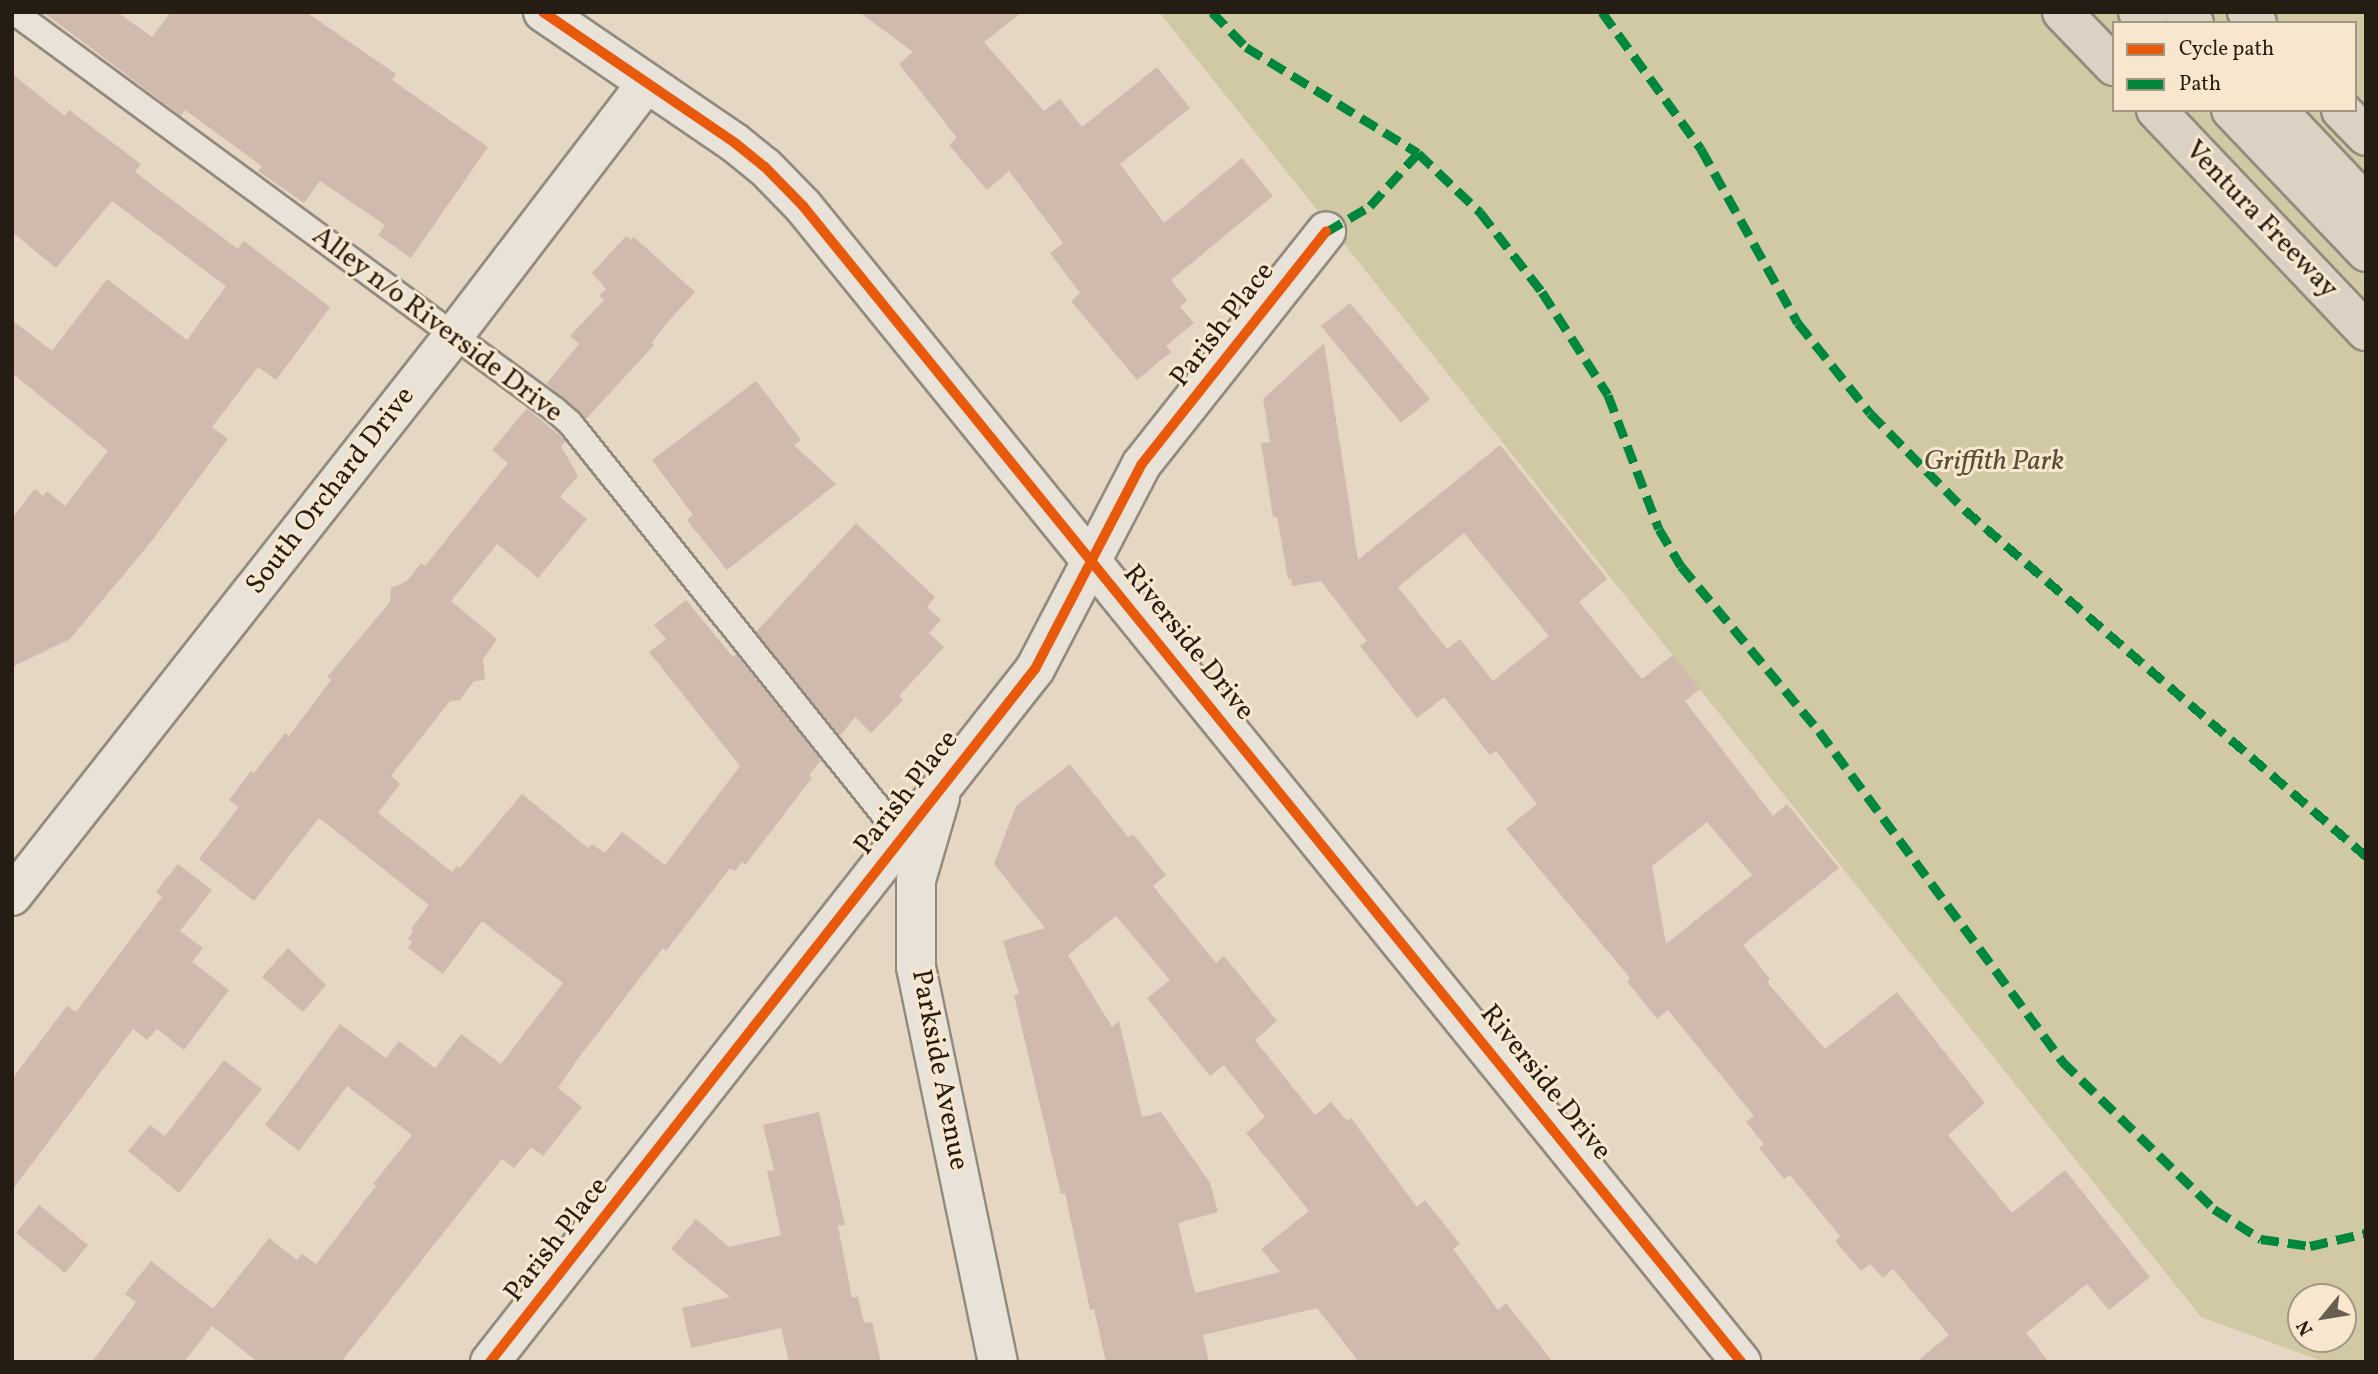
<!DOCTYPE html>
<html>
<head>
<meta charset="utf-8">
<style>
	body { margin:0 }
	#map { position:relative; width:2378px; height:1374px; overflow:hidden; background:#e5d7c3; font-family:Vollkorn,serif }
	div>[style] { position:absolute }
	.green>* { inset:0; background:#d1c9a4 }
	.building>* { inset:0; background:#d0baae }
	.roads { filter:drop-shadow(2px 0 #938a7e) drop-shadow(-2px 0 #938a7e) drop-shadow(0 2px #938a7e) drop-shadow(0 -2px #938a7e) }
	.lane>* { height:24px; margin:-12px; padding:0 12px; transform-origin:12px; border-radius:12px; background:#e9e2d8 }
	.street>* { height:38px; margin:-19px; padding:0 19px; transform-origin:19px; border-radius:19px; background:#e9e2d8 }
	.secondary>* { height:38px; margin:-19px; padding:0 19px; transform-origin:19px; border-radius:19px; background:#e9e2d8 }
	.highway>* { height:38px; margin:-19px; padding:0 19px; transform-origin:19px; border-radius:19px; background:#dcd2c3 }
	.quiet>* { height:9px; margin-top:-4.5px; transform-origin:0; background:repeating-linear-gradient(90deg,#00873e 0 18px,transparent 0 27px) }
	.cycleway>* { height:10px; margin:-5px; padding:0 5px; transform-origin:5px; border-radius:5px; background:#e8590c }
	span { translate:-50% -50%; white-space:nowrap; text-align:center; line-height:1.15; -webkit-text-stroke:6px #f8e7ce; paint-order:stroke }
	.street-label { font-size:28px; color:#251d14 }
	.park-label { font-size:28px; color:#544d37; font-style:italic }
	.frame { position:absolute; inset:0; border:14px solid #251d14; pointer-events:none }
	.legend { position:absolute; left:2112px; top:21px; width:245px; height:91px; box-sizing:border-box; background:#f8e7ce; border:2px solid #a49684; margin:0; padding:9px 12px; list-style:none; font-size:21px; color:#251d14 }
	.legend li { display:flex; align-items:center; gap:14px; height:35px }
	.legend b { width:35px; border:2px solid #a49684 }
	.north { position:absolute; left:2287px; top:1283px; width:70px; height:70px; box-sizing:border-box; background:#f8e7ce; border:2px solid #a49684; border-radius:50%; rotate:240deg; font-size:19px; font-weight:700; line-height:28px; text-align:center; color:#251d14 }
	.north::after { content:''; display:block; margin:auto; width:24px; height:32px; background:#685e51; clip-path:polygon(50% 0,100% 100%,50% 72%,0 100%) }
</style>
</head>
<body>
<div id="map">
	<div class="green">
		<i style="clip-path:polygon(evenodd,1159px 12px,2366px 12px,2366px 1362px,2324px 1362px,2201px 1317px,1159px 12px,2114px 23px,2355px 23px,2355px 110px,2114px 110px,2114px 23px,1159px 12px,2301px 1297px,2343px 1297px,2343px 1339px,2301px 1339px,2301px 1297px)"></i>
	</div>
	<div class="building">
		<i style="clip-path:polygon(43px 12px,117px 12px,152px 37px,171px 12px,306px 12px,396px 74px,392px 80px,488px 147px,411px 258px,378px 235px,385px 225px,320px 181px,304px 203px,258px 171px,262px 166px,185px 110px,181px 116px)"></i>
		<i style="clip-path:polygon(859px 12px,1022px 12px,984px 42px,1044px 111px,1060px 99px,1082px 127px,1157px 67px,1190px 108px,1120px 164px,1164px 223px,1242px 158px,1273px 196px,1171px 280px,1187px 300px,1180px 307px,1194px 323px,1166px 346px,1171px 352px,1137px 380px,1071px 301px,1080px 293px,1050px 253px,1063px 243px,1009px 171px,987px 190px,949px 145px,957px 138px,899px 64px,913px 52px)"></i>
		<i style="clip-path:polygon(12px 74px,65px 116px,69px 110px,141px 164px,135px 172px,238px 249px,244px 241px,330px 307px,276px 380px,258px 367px,212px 427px,228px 439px,151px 542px,70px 639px,12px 667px,12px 518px,35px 489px,43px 496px,47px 491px,65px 506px,108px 451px,12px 373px,12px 320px,52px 351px,107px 279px,187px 340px,226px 286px,112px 201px,56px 268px,12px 232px)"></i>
		<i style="clip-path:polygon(626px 236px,631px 240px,634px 237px,695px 292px,668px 322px,652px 343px,654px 345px,586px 419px,546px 384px,579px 344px,570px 336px,604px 300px,599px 296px,606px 289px,592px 273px)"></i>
		<i style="clip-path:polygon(1350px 303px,1430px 399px,1401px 423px,1321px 326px)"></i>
		<i style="clip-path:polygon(evenodd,1324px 343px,1358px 560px,1500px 445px,1607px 579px,1579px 602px,1642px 679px,1673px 655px,1700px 689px,1685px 701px,1773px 816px,1787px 804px,1839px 868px,1743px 945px,1770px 979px,1767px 982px,1825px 1049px,1897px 992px,1985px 1103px,1948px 1135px,2012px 1213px,2065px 1170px,2150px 1277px,2109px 1310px,2087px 1284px,2026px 1333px,2049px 1362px,1916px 1362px,1949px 1335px,1893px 1269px,1883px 1278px,1870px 1264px,1861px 1271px,1835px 1241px,1840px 1236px,1790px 1175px,1784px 1179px,1759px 1148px,1764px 1144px,1746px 1122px,1754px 1116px,1668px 1010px,1657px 1019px,1627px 981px,1630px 978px,1506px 829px,1537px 804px,1496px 751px,1490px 755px,1444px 697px,1417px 718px,1360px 646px,1367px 641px,1321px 581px,1292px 586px,1291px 578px,1288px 579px,1277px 517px,1273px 517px,1261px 443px,1270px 442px,1263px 399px,1324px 343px,1464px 533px,1549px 636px,1493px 681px,1460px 639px,1447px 649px,1398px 587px,1464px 533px,1324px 343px,1707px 822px,1752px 875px,1666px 944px,1652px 866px,1707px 822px)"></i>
		<i style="clip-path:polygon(756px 381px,801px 440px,794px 445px,836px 484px,727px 570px,687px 520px,693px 515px,652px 460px)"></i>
		<i style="clip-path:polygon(527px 408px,566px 441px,561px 446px,578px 476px,560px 497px,587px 519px,538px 578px,497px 544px,451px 601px,497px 639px,483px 659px,485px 680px,474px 681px,460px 700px,450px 701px,391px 776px,400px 784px,378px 813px,452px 872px,457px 866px,460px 868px,522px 794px,588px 848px,592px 844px,605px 853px,622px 832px,665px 865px,740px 766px,649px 652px,666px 639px,654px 625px,686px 600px,733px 657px,736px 654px,821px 760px,809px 775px,812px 778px,745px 865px,742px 862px,735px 871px,730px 868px,666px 951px,663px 948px,577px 1060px,558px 1088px,582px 1107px,543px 1156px,531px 1147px,514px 1168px,502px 1159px,341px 1362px,258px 1362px,212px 1326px,184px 1362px,92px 1362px,136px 1302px,125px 1294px,151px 1261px,213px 1309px,269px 1238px,297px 1260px,302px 1254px,316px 1264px,376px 1186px,373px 1184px,412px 1135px,347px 1086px,299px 1151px,265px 1125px,340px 1024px,386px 1058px,399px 1041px,435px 1068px,461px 1034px,501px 1064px,563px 983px,482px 921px,443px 974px,408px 948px,412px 942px,408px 939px,413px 931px,411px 929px,429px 905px,319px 818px,254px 901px,199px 859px,239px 807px,229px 800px,251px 771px,254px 773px,285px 733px,289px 736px,331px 680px,327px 677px,390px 602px,391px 588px,407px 581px,421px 563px,425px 566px,508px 463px,492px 450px)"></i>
		<i style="clip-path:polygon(856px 523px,935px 597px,927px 607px,941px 620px,929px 633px,944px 647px,899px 696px,903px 700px,871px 733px,855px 717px,840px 736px,756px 632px)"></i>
		<i style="clip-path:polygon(evenodd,1070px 764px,1128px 837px,1133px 834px,1166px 875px,1153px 886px,1216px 963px,1224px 956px,1277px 1021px,1255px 1040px,1315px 1115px,1331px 1102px,1347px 1121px,1351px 1118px,1417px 1207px,1425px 1200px,1460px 1244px,1453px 1249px,1498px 1310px,1506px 1303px,1553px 1362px,1359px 1362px,1317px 1308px,1203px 1335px,1209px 1362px,1106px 1362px,1094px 1309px,1090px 1310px,1065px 1193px,1061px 1194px,1014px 995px,1019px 994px,1003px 941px,1045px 928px,994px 864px,1016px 806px,1070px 764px,1116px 916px,1170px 980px,1147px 998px,1210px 1076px,1224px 1065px,1265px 1117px,1246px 1133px,1309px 1211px,1261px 1249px,1280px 1272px,1195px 1293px,1178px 1223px,1218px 1212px,1210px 1183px,1161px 1112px,1142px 1117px,1119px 1021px,1112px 1027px,1068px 955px,1116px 916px)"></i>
		<i style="clip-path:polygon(178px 864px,212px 890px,180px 931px,203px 948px,192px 962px,229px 990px,184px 1050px,157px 1029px,147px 1040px,133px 1029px,12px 1190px,12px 1079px,67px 1006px,76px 1012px,162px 897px,156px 892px)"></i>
		<i style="clip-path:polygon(288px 948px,326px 985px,303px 1012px,262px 977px)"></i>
		<i style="clip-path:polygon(224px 1060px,262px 1089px,179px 1193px,128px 1151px,150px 1125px,165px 1136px)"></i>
		<i style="clip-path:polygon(819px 1112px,845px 1225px,838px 1226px,852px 1298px,858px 1296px,864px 1323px,872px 1322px,881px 1362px,789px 1362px,781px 1328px,691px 1348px,682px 1308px,730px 1297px,671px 1249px,696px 1219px,729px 1247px,781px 1235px,767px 1171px,774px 1170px,763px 1125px)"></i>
		<i style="clip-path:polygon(39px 1205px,88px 1245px,65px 1273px,16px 1233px)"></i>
	</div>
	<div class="roads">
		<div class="lane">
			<i style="left:14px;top:12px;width:670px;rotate:36.32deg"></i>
			<i style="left:554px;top:409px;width:21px;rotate:41deg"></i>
			<i style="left:570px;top:423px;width:529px;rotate:51.29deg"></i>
		</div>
		<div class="street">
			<i style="left:940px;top:798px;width:85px;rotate:106.3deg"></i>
			<i style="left:916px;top:880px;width:87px;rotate:90deg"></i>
			<i style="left:916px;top:967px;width:403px;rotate:78.3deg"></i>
			<i style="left:12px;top:896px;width:714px;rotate:-51.77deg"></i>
			<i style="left:454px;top:335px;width:316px;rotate:-52.6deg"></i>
			<i style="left:490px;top:1362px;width:882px;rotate:-51.82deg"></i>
			<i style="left:1035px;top:669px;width:230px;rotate:-62.5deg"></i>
			<i style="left:1141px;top:465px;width:298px;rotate:-51.6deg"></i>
		</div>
		<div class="secondary">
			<i style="left:543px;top:12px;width:232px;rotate:34.3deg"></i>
			<i style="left:735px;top:143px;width:38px;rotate:39deg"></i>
			<i style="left:765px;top:167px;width:54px;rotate:45.7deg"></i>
			<i style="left:803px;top:206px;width:1489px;rotate:50.94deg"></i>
		</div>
		<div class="highway">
			<i style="left:2062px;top:12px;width:75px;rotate:46.1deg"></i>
			<i style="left:2138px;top:12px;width:15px;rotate:48deg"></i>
			<i style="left:2184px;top:12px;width:15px;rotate:48deg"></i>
			<i style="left:2247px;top:12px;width:15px;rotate:48deg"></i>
			<i style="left:2156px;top:110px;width:305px;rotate:46.5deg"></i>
			<i style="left:2231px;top:110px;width:196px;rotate:46.4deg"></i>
			<i style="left:2277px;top:110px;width:129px;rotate:46.6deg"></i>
			<i style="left:2341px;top:110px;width:36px;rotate:46deg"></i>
		</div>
	</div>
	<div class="quiet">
		<i style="left:1212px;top:12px;width:49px;rotate:45.8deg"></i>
		<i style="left:1246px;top:47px;width:202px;rotate:31.6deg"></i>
		<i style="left:1418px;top:153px;width:86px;rotate:43.6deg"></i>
		<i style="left:1480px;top:212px;width:101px;rotate:52.2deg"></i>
		<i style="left:1542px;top:292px;width:122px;rotate:57.3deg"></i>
		<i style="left:1608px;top:395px;width:143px;rotate:69.2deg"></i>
		<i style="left:1659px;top:529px;width:43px;rotate:59.3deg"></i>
		<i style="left:1681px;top:566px;width:215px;rotate:50.1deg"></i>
		<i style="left:1819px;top:731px;width:410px;rotate:53.6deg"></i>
		<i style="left:2062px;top:1061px;width:212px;rotate:44.2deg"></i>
		<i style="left:2214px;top:1209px;width:56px;rotate:32.6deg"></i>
		<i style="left:2261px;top:1239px;width:49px;rotate:8.1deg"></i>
		<i style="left:2310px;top:1246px;width:57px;rotate:-13.1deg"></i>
		<i style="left:1602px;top:12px;width:169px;rotate:54.1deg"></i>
		<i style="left:1701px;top:149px;width:199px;rotate:60.9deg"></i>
		<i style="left:1798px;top:323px;width:115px;rotate:51.3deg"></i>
		<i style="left:1870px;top:413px;width:136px;rotate:45.6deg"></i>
		<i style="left:1965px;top:510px;width:530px;rotate:40.79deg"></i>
		<i style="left:1326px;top:232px;width:51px;rotate:-30.6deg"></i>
		<i style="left:1370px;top:206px;width:72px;rotate:-47.8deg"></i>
	</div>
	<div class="cycleway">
		<i style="left:543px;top:12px;width:232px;rotate:34.3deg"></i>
		<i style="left:735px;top:143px;width:38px;rotate:39deg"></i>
		<i style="left:765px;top:167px;width:54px;rotate:45.7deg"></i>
		<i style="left:803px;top:206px;width:1489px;rotate:50.94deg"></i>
		<i style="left:490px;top:1362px;width:882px;rotate:-51.82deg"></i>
		<i style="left:1035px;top:669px;width:230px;rotate:-62.5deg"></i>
		<i style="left:1141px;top:465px;width:298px;rotate:-51.6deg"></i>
	</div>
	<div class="street-label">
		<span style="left:2261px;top:220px;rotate:46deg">Ventura Freeway</span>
		<span style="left:437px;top:325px;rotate:37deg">Alley n/o Riverside Drive</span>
		<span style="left:1223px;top:325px;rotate:-52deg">Parish Place</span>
		<span style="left:331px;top:491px;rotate:-52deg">South Orchard Drive</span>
		<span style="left:1188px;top:643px;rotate:51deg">Riverside Drive</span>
		<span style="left:907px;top:793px;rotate:-52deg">Parish Place</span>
		<span style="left:939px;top:1070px;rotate:79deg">Parkside Avenue</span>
		<span style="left:1545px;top:1083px;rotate:51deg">Riverside Drive</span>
		<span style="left:557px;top:1240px;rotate:-52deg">Parish Place</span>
	</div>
	<div class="park-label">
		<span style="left:1994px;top:462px">Griffith Park</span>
	</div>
	<div class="frame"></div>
	<ul class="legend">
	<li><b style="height:9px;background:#e8590c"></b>Cycle path</li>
	<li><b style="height:9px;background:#00873e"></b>Path</li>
	</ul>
	<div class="north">N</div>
</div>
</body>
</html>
